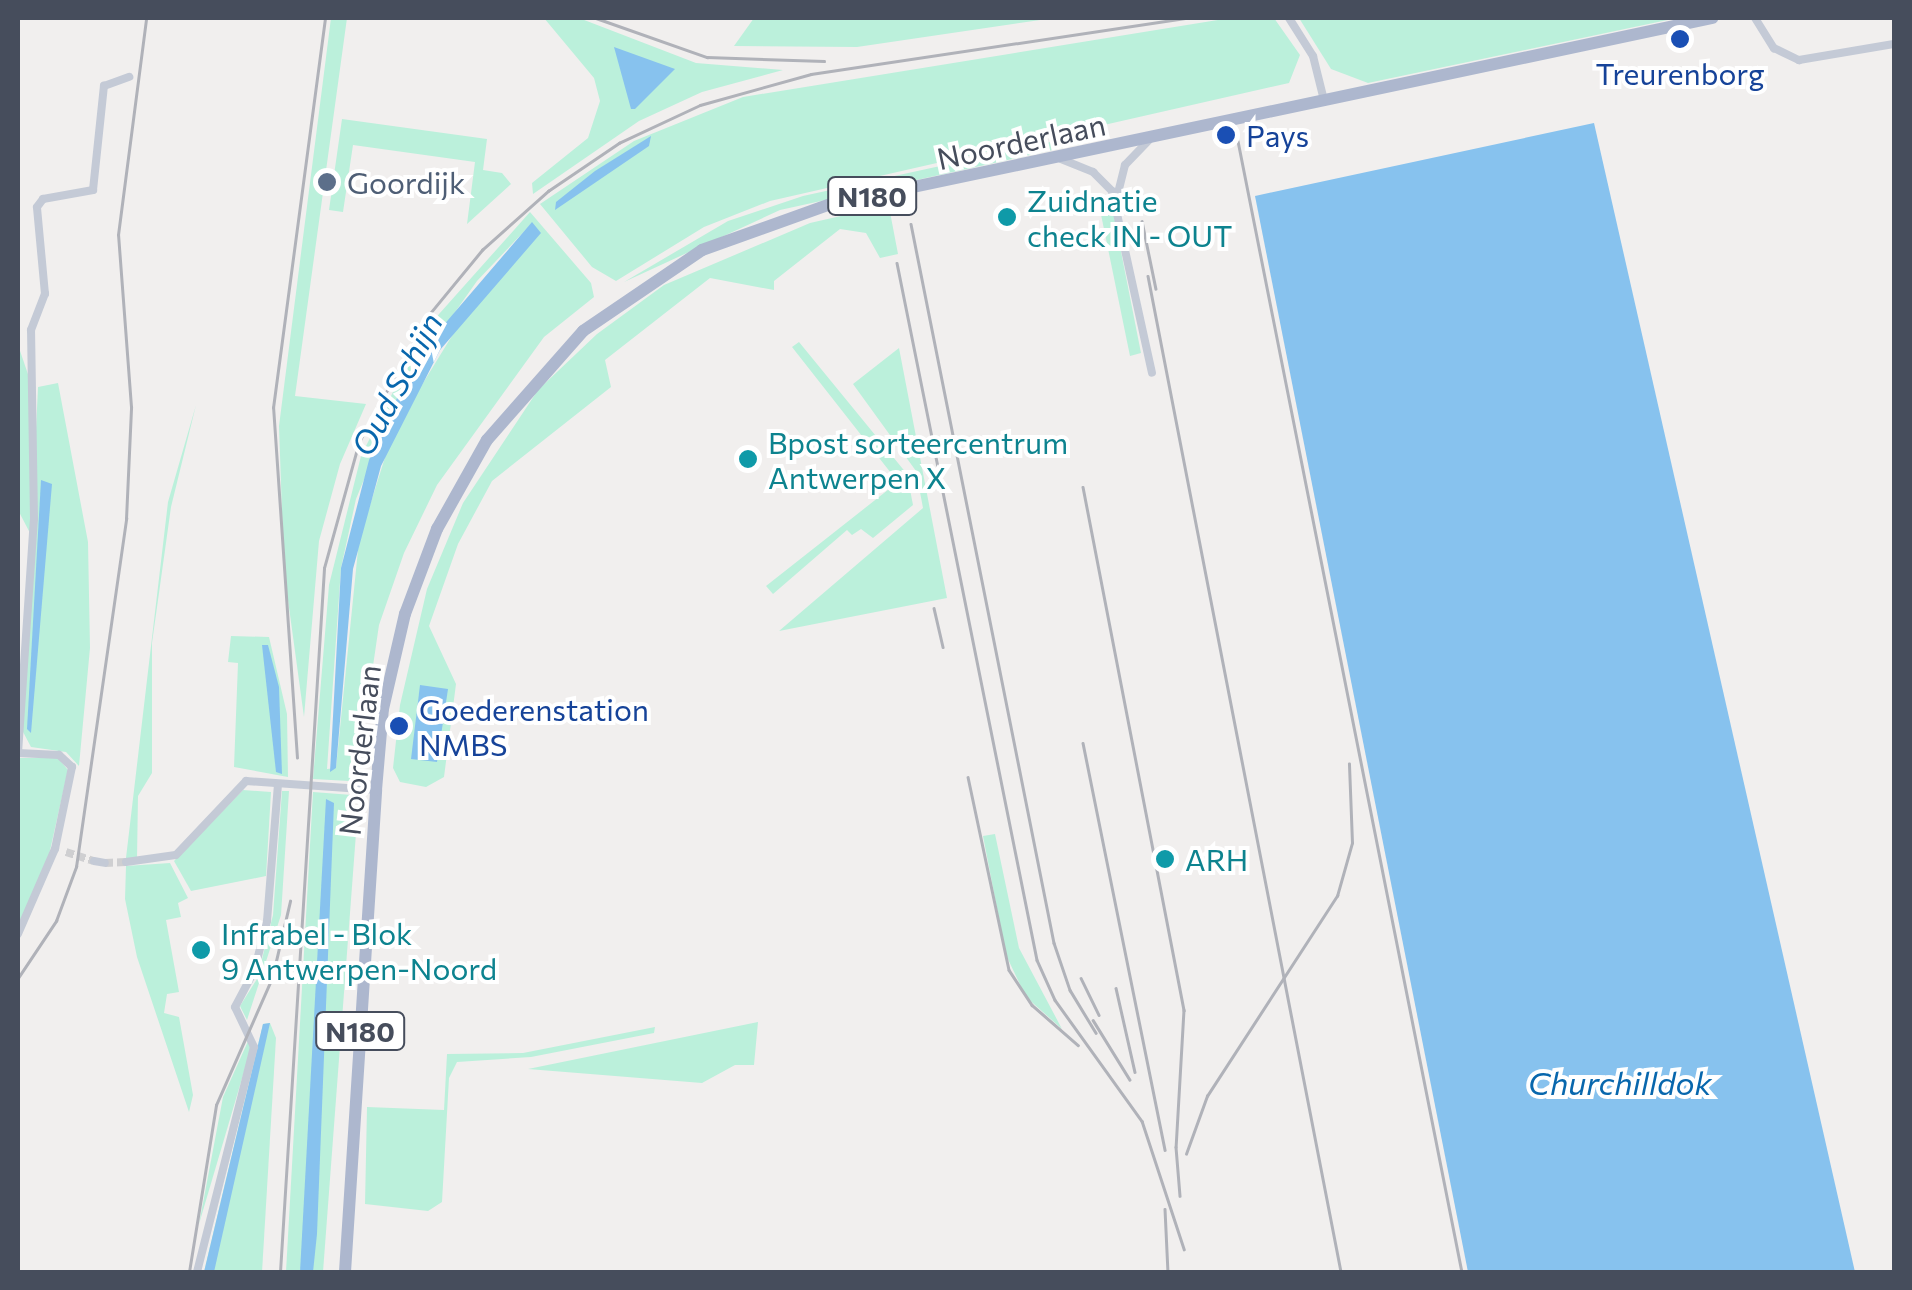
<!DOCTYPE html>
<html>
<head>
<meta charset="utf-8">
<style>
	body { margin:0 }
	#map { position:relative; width:1912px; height:1290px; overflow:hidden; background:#f1efee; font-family:Commissioner,sans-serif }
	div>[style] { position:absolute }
	.green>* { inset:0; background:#bbf0db }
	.water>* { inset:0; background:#87c2ee }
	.minor-tunnel>* { height:8px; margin-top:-4px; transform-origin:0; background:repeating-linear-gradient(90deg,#cfcfd1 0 8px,transparent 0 12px) }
	.minor>* { height:8px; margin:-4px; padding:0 4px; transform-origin:4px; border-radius:4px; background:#c4cad6 }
	.primary>* { height:12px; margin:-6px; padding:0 6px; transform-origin:6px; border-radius:6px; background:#adb7ce }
	.rail>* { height:2.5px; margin:-1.25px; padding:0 1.25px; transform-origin:1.25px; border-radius:1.25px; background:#b0b2b9 }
	.dots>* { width:28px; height:28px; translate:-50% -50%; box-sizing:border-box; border:5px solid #fff; border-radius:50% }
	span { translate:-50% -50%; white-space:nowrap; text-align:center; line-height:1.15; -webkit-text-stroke:8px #fff; paint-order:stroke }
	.shield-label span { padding:2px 8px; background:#fff; border:2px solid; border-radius:8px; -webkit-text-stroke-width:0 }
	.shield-label { font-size:28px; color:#464d5c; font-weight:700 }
	.transit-label { font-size:30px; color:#164399 }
	.left { translate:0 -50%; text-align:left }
	.street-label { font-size:30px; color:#464d5c }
	.service-label { font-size:30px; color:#4e5e75 }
	.culture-label { font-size:30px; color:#0d838f }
	.water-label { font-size:32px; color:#0867ad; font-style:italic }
	.frame { position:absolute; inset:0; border:20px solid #464d5c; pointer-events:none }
</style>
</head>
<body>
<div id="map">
	<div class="green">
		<i style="clip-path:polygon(331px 18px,347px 18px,295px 396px,366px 404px,340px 464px,319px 541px,304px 717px,284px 571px,279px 426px)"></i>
		<i style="clip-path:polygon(544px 18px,579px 18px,696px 63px,783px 70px,702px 92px,639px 121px,533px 194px,532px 183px,588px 138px,600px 101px,594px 78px)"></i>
		<i style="clip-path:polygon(754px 18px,1054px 18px,857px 47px,734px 46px)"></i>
		<i style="clip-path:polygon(1230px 18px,1274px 18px,1300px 55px,1289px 83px,770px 201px,704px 227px,616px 281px,592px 267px,540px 204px,634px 141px,743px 97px)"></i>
		<i style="clip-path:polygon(1299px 18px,1677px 18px,1368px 83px,1331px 69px)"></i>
		<i style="clip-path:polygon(342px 119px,487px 139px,483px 170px,502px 173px,511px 184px,467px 224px,475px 162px,353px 145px,343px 212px,329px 210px)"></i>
		<i style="clip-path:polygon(1078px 136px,1080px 144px,780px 210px,624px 282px,728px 221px,803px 196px)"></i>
		<i style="clip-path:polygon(1097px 195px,1107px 197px,1113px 211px,1141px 353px,1130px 356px)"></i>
		<i style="clip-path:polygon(898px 203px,900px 209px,890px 212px,898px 254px,880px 258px,866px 233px,840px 229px,774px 281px,774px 290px,710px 278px,605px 360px,611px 387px,492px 481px,458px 544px,429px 626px,456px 684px,444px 777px,426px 787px,400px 782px,393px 768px,400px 705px,427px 589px,463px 503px,538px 390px,597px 334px,664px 285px,810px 223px)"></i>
		<i style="clip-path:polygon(evenodd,530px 212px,591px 283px,594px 297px,544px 337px,437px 485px,404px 553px,379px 625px,357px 775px,349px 781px,313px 779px,329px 585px,361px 456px,423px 332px,530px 212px,532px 223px,540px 233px,466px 313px,393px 432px,359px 540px,336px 768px,327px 769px,341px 568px,356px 499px,402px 387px,477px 281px,532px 223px)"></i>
		<i style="clip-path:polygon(799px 342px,907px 474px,913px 505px,873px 538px,861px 529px,852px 535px,847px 530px,773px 594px,766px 586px,898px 482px,792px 347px)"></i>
		<i style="clip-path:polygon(18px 345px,31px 383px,30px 533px,18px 510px)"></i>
		<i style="clip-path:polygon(899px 348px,947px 598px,779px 631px,923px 508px,916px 471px,853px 384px)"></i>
		<i style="clip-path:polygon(58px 383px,88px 542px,90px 648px,79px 766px,66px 752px,31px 747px,22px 730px,38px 387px)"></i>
		<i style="clip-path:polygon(196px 405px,171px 507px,152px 643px,152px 773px,138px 796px,137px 859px,126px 858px,168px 502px)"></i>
		<i style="clip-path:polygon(231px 636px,269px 637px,287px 714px,288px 777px,234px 767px,238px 663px,228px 662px)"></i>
		<i style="clip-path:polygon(18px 758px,58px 758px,68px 770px,49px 855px,18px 928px)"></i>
		<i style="clip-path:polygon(243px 790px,271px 792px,266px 876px,191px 891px,174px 861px)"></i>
		<i style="clip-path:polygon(282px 791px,289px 791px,281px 915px,247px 1020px,240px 1006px,257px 979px,273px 915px)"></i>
		<i style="clip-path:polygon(313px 792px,352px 795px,357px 820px,323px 1272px,286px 1272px)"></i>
		<i style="clip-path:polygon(995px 834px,1019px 948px,1062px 1029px,1026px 997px,1006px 955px,983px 836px)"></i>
		<i style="clip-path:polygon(170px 863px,188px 898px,178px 903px,181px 917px,166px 920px,179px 992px,167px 994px,164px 1013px,179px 1017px,193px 1095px,189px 1112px,137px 957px,125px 899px,126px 866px)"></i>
		<i style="clip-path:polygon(758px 1022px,754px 1065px,735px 1065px,702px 1083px,528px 1069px)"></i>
		<i style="clip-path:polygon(270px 1023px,276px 1038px,262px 1272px,204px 1272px,263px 1024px)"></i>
		<i style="clip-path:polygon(655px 1027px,654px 1033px,531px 1057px,457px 1062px,449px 1078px,442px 1202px,428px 1211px,365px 1204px,367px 1107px,444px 1110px,447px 1054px,523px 1053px)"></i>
		<i style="clip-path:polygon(249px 1039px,251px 1048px,199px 1224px,223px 1097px)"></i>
	</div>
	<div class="water">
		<i style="clip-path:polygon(614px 47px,675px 69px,635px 109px,631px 109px)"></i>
		<i style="clip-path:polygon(1594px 123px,1855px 1272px,1468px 1272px,1255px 196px)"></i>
		<i style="clip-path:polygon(651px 136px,649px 146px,555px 210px,556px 202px,595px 171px)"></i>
		<i style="clip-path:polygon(532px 222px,541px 233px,440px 350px,381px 466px,353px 569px,336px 768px,330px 772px,341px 568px,369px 460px,402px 387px,442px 327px)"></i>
		<i style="clip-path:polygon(41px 480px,52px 484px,31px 733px,27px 729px)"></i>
		<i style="clip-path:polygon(262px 645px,268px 645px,279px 687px,282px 774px,276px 772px)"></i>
		<i style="clip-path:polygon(420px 685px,448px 689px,437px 762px,411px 759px)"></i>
		<i style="clip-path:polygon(326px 799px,334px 803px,317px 1234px,313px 1272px,300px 1272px)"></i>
		<i style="clip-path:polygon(270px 1023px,214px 1272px,204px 1272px,263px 1024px)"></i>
	</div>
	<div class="minor-tunnel">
		<i style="left:66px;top:852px;width:29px;rotate:18deg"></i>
		<i style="left:105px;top:863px;width:21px;rotate:-3deg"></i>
	</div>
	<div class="minor">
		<i style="left:1289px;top:18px;width:45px;rotate:57.7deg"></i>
		<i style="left:1313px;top:56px;width:45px;rotate:76deg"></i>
		<i style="left:1755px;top:18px;width:36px;rotate:58deg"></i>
		<i style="left:1774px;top:48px;width:28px;rotate:26deg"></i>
		<i style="left:1799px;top:60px;width:96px;rotate:-9.6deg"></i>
		<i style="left:1061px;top:159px;width:35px;rotate:22deg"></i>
		<i style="left:1093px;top:172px;width:27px;rotate:45deg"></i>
		<i style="left:1112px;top:191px;width:186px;rotate:77.6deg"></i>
		<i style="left:1117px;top:197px;width:33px;rotate:-76deg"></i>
		<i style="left:1125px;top:165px;width:35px;rotate:-46deg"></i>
		<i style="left:94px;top:861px;width:11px;rotate:10deg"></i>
		<i style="left:126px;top:862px;width:50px;rotate:-8deg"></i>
		<i style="left:176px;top:855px;width:102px;rotate:-46.6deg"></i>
		<i style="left:246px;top:781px;width:130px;rotate:4deg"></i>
		<i style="left:18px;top:934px;width:93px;rotate:-66.5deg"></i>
		<i style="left:55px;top:849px;width:84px;rotate:-78.3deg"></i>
		<i style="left:72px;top:767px;width:18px;rotate:-137deg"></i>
		<i style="left:59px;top:755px;width:41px;rotate:-177.2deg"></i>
		<i style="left:18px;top:753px;width:235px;rotate:-86.1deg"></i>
		<i style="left:34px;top:519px;width:189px;rotate:-90.9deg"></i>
		<i style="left:31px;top:330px;width:39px;rotate:-69deg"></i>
		<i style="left:45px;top:294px;width:87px;rotate:-95.3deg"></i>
		<i style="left:37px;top:207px;width:10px;rotate:-53deg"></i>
		<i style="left:43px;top:199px;width:51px;rotate:-10.2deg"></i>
		<i style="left:93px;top:190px;width:105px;rotate:-84deg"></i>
		<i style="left:104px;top:86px;width:27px;rotate:-20deg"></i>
		<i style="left:197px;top:1272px;width:232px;rotate:-75.8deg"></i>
		<i style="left:254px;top:1047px;width:44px;rotate:-115.4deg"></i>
		<i style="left:235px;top:1007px;width:40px;rotate:-62deg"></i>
		<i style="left:254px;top:972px;width:53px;rotate:-75.7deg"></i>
		<i style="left:267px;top:921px;width:136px;rotate:-85.4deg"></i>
	</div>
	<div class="primary">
		<i style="left:345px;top:1272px;width:483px;rotate:-86.3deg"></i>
		<i style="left:376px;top:790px;width:81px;rotate:-85.1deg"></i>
		<i style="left:383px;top:709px;width:98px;rotate:-77deg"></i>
		<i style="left:405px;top:614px;width:91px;rotate:-69.4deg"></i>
		<i style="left:437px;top:529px;width:102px;rotate:-60.7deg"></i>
		<i style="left:487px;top:440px;width:145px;rotate:-48.6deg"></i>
		<i style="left:583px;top:331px;width:144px;rotate:-34.2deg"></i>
		<i style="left:702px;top:250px;width:134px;rotate:-19.7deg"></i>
		<i style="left:828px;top:205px;width:904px;rotate:-11.94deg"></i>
	</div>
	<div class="rail">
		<i style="left:596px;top:18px;width:118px;rotate:19.4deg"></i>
		<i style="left:707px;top:57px;width:117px;rotate:2deg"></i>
		<i style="left:1238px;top:141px;width:1153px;rotate:78.8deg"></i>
		<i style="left:1142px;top:221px;width:69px;rotate:78.4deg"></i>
		<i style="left:911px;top:224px;width:733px;rotate:78.75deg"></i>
		<i style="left:1054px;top:943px;width:50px;rotate:71.2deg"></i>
		<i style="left:1070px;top:990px;width:50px;rotate:58.8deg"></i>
		<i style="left:897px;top:263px;width:711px;rotate:78.64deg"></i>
		<i style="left:1037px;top:960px;width:44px;rotate:65.8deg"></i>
		<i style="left:1055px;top:1000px;width:149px;rotate:54.3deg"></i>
		<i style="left:1142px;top:1121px;width:135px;rotate:71.8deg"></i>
		<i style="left:1148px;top:276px;width:1015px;rotate:79.03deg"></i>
		<i style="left:1083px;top:487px;width:533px;rotate:79.07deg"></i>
		<i style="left:1184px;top:1010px;width:137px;rotate:93.3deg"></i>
		<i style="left:1176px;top:1147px;width:49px;rotate:85.3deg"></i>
		<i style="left:934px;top:608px;width:40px;rotate:77deg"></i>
		<i style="left:1083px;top:743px;width:415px;rotate:78.6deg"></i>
		<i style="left:297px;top:758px;width:351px;rotate:-93.9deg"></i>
		<i style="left:273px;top:408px;width:393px;rotate:-82.4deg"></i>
		<i style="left:968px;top:777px;width:197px;rotate:78deg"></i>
		<i style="left:1009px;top:970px;width:42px;rotate:56.7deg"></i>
		<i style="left:1032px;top:1005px;width:61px;rotate:41deg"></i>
		<i style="left:18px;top:978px;width:69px;rotate:-56.3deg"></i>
		<i style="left:56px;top:921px;width:58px;rotate:-69.7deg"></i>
		<i style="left:76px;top:867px;width:352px;rotate:-81.8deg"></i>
		<i style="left:126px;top:519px;width:112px;rotate:-87.4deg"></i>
		<i style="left:131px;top:407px;width:172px;rotate:-94.3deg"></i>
		<i style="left:118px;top:235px;width:219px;rotate:-82.6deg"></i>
		<i style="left:1081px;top:978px;width:41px;rotate:64.1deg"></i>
		<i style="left:1116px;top:988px;width:86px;rotate:77.3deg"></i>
		<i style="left:1093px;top:1020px;width:70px;rotate:58.3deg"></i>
		<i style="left:1186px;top:1154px;width:62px;rotate:-70.1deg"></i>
		<i style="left:1207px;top:1096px;width:239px;rotate:-57deg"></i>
		<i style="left:1337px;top:896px;width:55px;rotate:-74.2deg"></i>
		<i style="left:1352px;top:843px;width:79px;rotate:-92.2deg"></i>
		<i style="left:1165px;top:1209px;width:63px;rotate:87.3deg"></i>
		<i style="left:189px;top:1272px;width:169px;rotate:-80.8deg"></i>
		<i style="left:216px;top:1105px;width:139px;rotate:-66.2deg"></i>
		<i style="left:272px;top:978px;width:79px;rotate:-76.8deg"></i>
		<i style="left:280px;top:1272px;width:705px;rotate:-86.42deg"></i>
		<i style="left:324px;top:568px;width:131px;rotate:-74.5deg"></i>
		<i style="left:359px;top:442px;width:142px;rotate:-61.5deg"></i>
		<i style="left:427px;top:317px;width:87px;rotate:-50.6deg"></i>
		<i style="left:482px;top:250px;width:89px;rotate:-41.8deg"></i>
		<i style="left:548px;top:191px;width:86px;rotate:-34.1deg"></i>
		<i style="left:619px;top:143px;width:89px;rotate:-25.1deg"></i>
		<i style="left:700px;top:105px;width:115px;rotate:-15.6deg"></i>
		<i style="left:811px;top:74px;width:378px;rotate:-8.5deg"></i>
	</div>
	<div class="dots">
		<i style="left:1680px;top:39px;background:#1a4fb4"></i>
		<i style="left:1226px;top:135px;background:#1a4fb4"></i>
		<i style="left:327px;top:182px;background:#5c6f8a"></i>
		<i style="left:1007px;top:217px;background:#0f9aa8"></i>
		<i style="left:748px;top:459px;background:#0f9aa8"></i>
		<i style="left:399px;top:726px;background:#1a4fb4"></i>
		<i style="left:1165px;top:859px;background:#0f9aa8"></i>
		<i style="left:201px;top:950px;background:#0f9aa8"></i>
	</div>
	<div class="shield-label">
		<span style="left:872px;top:196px">N180</span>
		<span style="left:360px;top:1031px">N180</span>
	</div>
	<div class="transit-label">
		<span style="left:1680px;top:73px">Treurenborg</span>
		<span class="left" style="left:1246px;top:135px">Pays</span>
		<span class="left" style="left:419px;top:726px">Goederenstation<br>NMBS</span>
	</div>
	<div class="street-label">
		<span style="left:1021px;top:141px;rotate:-12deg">Noorderlaan</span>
		<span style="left:359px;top:750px;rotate:-83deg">Noorderlaan</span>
	</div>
	<div class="service-label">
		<span class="left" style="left:347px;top:182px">Goordijk</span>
	</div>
	<div class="culture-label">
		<span class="left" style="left:1027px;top:217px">Zuidnatie<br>check IN - OUT</span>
		<span class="left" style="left:768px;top:459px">Bpost sorteercentrum<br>Antwerpen X</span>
		<span class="left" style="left:1185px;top:859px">ARH</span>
		<span class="left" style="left:221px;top:950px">Infrabel - Blok<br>9 Antwerpen-Noord</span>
	</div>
	<div class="water-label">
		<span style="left:396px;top:384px;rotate:-62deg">Oud Schijn</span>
		<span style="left:1620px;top:1082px">Churchilldok</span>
	</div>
	<div class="frame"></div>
</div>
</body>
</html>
